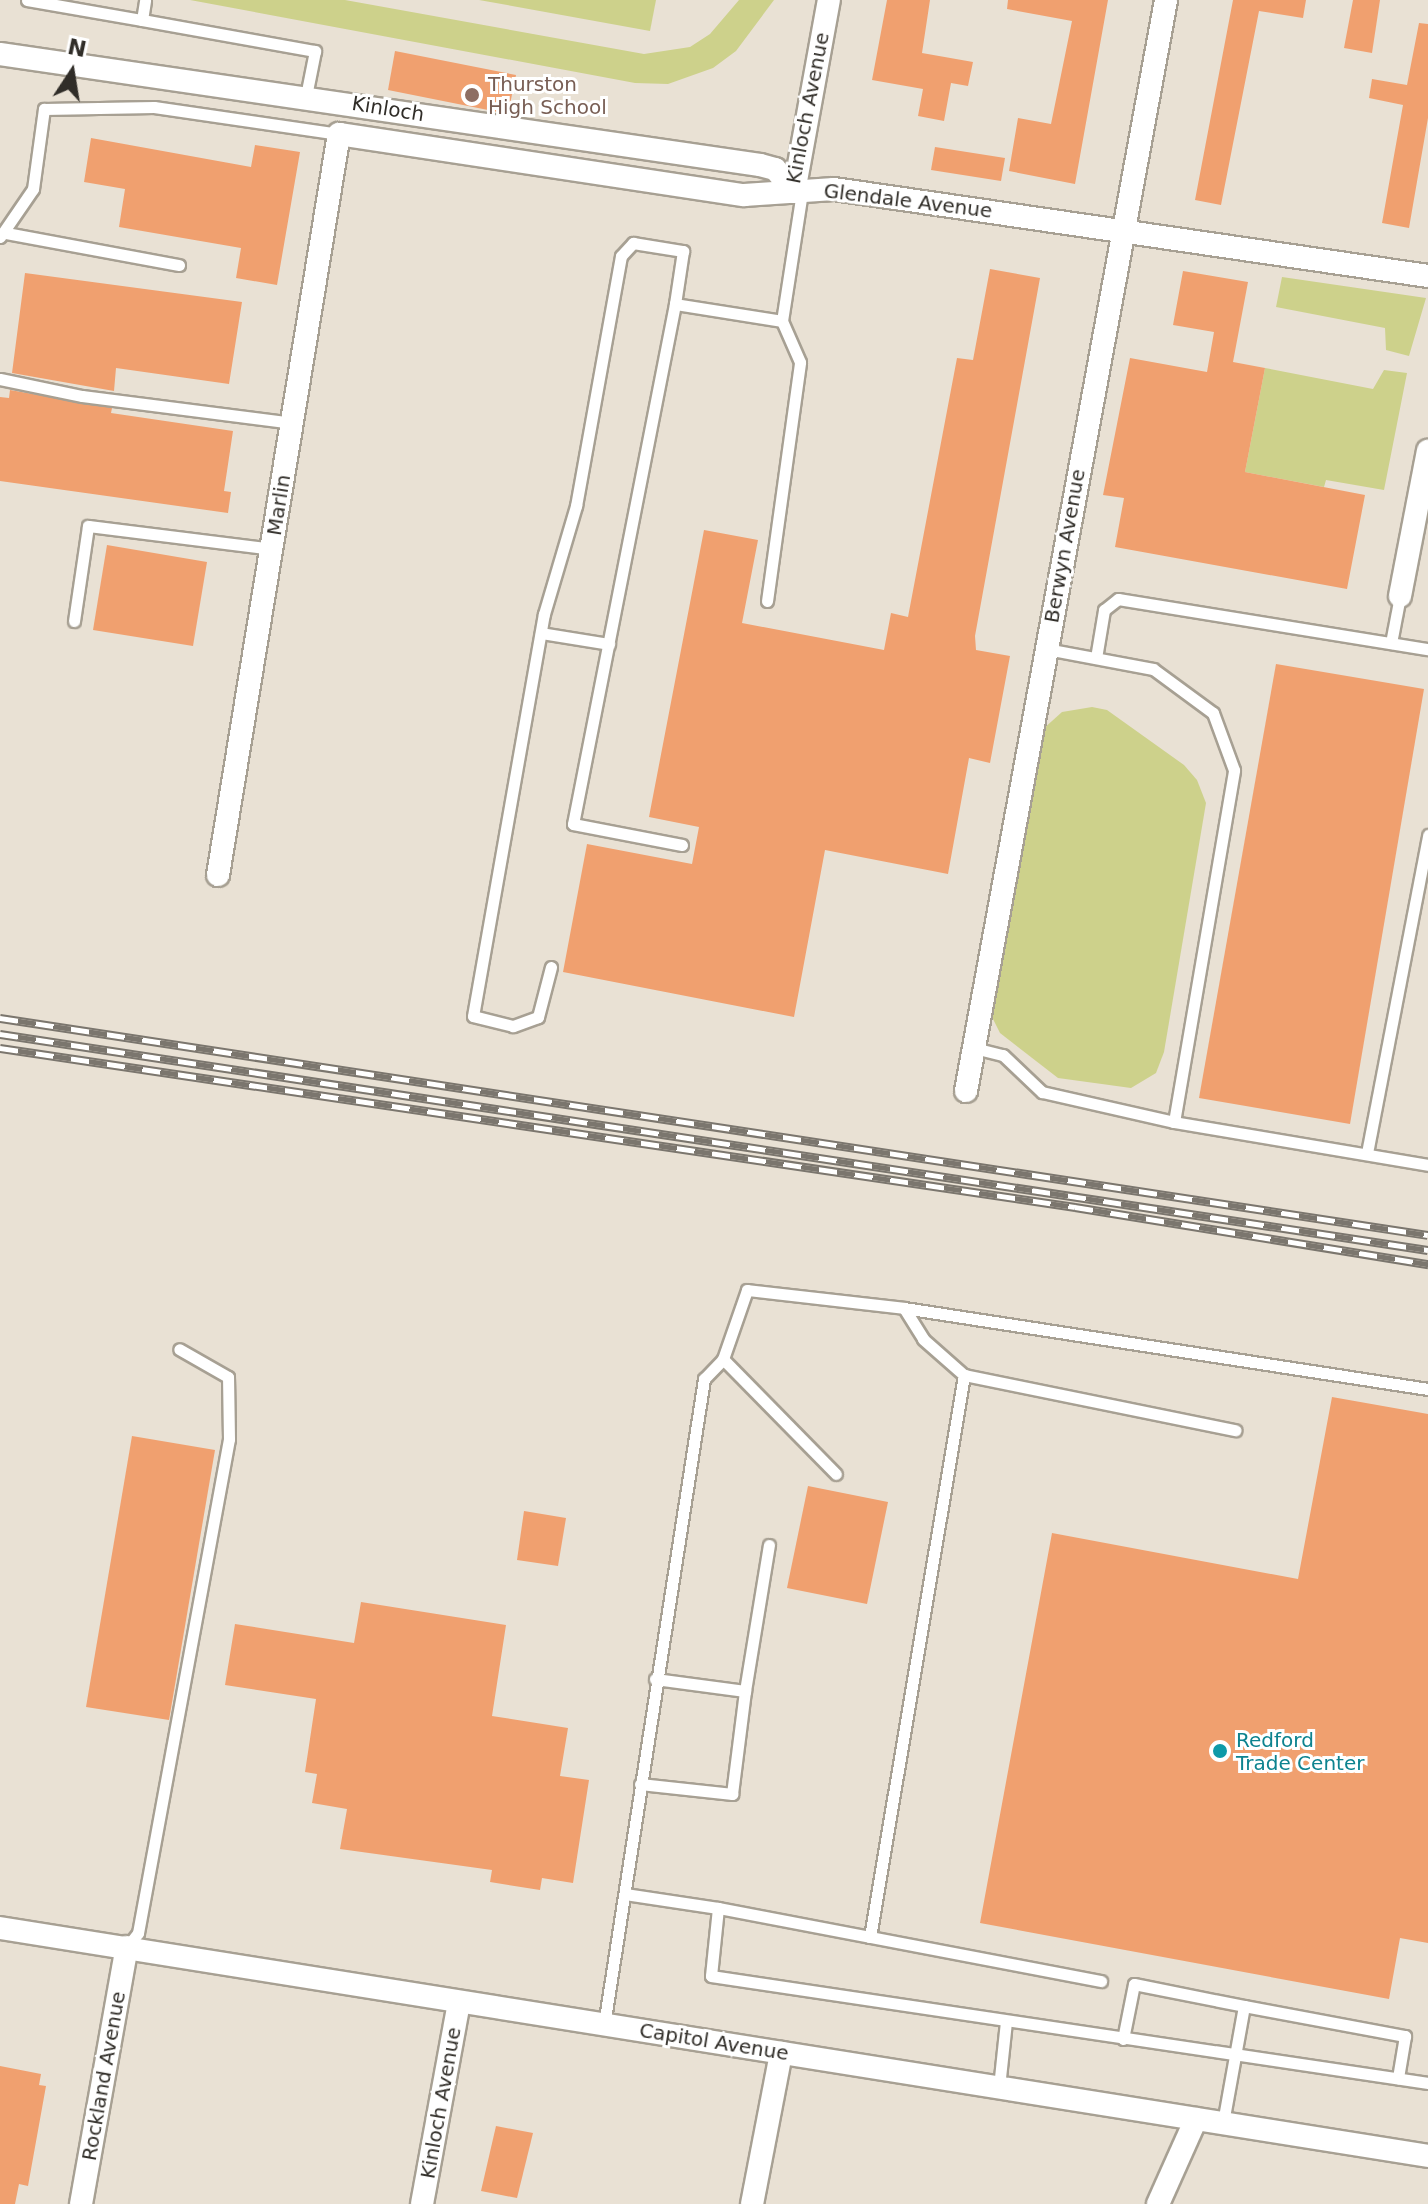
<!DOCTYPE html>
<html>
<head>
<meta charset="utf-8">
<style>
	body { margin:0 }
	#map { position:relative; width:1428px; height:2204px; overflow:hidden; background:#e9e1d4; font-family:"DejaVu Sans",sans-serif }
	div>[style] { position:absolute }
	.green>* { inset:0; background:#cdd18b }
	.building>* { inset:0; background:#f0a06f }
	.roads { filter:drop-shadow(2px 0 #a7a093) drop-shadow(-2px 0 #a7a093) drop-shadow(0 2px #a7a093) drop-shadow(0 -2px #a7a093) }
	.service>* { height:11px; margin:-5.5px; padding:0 5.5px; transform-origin:5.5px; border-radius:5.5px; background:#fff }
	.minor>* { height:22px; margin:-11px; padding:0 11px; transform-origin:11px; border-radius:11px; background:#fff }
	.rail>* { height:9px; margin-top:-4.5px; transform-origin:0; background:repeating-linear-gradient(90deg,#fff 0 18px,#7b766e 0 36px); box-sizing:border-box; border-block:2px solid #7b766e }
	.dots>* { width:22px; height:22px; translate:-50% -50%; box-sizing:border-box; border:4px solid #fff; border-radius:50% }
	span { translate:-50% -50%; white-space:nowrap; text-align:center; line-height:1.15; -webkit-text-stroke:6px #fff; paint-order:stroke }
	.education-label { font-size:20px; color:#785e54 }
	.left { translate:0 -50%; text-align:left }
	.street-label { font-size:20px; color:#302d28 }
	.culture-label { font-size:20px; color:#0d838f }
	.north { position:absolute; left:32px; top:32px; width:80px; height:80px; -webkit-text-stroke:6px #fff; paint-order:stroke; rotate:12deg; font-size:22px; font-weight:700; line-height:32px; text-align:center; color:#302d28 }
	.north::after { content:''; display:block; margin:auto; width:28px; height:36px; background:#302d28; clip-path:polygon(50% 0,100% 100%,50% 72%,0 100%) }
</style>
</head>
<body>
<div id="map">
	<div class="green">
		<i style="clip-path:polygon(190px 0,345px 0,644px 54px,690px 47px,710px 34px,739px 0,774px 0,736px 51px,713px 68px,668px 84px,635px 83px)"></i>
		<i style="clip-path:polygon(479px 0,656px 0,650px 31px)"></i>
		<i style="clip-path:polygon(1282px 277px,1426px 298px,1409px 356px,1386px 350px,1385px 328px,1276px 307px)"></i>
		<i style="clip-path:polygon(1265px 368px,1373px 389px,1384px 370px,1407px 373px,1384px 490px,1326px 480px,1324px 487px,1245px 472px)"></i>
		<i style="clip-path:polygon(1092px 707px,1107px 710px,1184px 765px,1197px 780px,1206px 803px,1164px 1052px,1156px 1073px,1131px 1088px,1058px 1078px,1000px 1033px,990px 1013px,1042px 730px,1062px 712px)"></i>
	</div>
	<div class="building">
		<i style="clip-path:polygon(887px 0,930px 0,922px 53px,973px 62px,968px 86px,951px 83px,944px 121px,918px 116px,923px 89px,872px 80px)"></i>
		<i style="clip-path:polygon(1008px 0,1108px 0,1075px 184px,1009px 171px,1018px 118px,1051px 124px,1072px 21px,1007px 9px)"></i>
		<i style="clip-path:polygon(1233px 0,1306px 0,1303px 18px,1259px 11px,1221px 205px,1195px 200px)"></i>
		<i style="clip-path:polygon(1353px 0,1380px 0,1372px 53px,1344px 48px)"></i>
		<i style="clip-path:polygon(1419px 23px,1428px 24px,1428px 118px,1409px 228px,1382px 223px,1403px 105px,1369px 98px,1372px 79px,1407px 85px)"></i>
		<i style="clip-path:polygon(395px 51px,516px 75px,508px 114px,388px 90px)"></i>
		<i style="clip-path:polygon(91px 138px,251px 167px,255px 145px,300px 152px,277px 285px,236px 278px,241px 248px,119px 227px,125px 189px,84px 182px)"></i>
		<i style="clip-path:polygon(935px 147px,1005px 158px,1001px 181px,931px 170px)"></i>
		<i style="clip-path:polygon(990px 269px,1040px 278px,975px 636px,976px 650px,1010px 656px,990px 763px,969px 758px,948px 874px,825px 850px,794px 1017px,563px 972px,587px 844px,692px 864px,699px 827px,649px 817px,704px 530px,758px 540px,742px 623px,884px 650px,891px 613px,908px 617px,957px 358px,973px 360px)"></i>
		<i style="clip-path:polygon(1183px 271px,1248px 282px,1233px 362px,1265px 368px,1245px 472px,1365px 495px,1347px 589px,1115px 547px,1124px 498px,1103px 495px,1130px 358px,1207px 372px,1214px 332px,1173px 325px)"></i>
		<i style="clip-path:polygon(25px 273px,242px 302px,229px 384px,116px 368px,114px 391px,12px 373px)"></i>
		<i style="clip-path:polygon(10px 390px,112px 408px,111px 413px,233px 431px,224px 491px,231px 492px,228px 513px,0 481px,0 397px,9px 398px)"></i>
		<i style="clip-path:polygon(107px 545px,207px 562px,193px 646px,93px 630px)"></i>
		<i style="clip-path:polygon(1276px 664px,1424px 689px,1350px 1124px,1199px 1098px)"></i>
		<i style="clip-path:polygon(1332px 1397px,1428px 1414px,1428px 1943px,1400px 1938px,1389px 1999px,980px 1923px,1052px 1533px,1298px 1579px)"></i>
		<i style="clip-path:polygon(132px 1436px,215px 1450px,169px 1720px,86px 1707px)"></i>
		<i style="clip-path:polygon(808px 1486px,888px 1502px,867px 1604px,787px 1588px)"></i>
		<i style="clip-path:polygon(524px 1511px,566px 1518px,558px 1566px,517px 1560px)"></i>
		<i style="clip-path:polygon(361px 1602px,506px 1625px,492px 1716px,568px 1728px,560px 1776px,589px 1780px,573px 1883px,542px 1878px,540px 1890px,490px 1882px,492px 1870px,340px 1849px,347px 1809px,312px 1803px,317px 1774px,305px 1772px,316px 1699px,225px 1685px,235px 1624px,354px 1643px)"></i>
		<i style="clip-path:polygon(0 2066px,41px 2074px,39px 2085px,46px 2086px,28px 2186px,19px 2184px,15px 2204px,0 2204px)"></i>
		<i style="clip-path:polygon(496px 2126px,533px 2133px,517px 2198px,481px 2191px)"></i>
	</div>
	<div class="roads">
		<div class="service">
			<i style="left:27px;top:0;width:117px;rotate:9.9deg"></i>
			<i style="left:142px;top:20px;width:20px;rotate:-81deg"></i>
			<i style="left:142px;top:20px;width:176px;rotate:10.2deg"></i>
			<i style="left:315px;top:51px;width:46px;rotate:101.3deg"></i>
			<i style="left:6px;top:233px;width:176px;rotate:10.5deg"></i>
			<i style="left:0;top:237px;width:58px;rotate:-55.5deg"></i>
			<i style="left:33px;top:189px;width:81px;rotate:-82.2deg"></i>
			<i style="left:44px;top:109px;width:110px;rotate:-1deg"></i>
			<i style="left:154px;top:107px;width:187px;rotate:8.3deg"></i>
			<i style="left:0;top:379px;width:84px;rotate:11.7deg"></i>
			<i style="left:82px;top:396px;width:213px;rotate:7.3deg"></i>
			<i style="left:767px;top:601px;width:241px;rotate:-82.1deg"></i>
			<i style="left:800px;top:362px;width:45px;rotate:-113.7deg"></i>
			<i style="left:74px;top:621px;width:96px;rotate:-81.6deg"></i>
			<i style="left:88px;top:526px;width:185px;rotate:7.1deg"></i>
			<i style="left:541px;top:633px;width:69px;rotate:9.2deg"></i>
			<i style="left:1391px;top:643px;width:48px;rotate:-79.2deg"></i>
			<i style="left:1096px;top:658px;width:49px;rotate:-80.5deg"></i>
			<i style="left:1104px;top:610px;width:18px;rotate:-38deg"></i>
			<i style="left:1118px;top:599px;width:314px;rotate:9.2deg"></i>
			<i style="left:682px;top:845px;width:111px;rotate:-169.1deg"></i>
			<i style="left:573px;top:824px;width:530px;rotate:-78.9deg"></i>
			<i style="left:675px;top:304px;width:108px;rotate:9deg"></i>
			<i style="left:782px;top:321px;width:131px;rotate:-81.2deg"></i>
			<i style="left:551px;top:967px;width:52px;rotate:104.6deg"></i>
			<i style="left:538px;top:1017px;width:27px;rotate:160deg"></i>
			<i style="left:513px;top:1026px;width:41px;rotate:-166deg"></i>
			<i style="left:473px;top:1016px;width:408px;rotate:-80deg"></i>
			<i style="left:544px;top:614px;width:113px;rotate:-73.5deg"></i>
			<i style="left:576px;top:506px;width:254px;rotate:-79.8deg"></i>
			<i style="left:621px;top:256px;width:18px;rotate:-47deg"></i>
			<i style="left:633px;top:243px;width:51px;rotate:9.1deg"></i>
			<i style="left:683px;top:251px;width:54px;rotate:98.6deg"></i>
			<i style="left:974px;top:1048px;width:30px;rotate:14deg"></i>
			<i style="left:1003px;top:1055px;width:54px;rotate:43.5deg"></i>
			<i style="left:1042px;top:1092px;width:135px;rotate:12.8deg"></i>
			<i style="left:1174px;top:1122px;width:357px;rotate:-80.3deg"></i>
			<i style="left:1234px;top:770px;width:61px;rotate:-110.2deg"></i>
			<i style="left:1213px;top:713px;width:74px;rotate:-143.7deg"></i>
			<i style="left:1153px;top:669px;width:109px;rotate:-169.4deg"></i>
			<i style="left:1174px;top:1122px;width:258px;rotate:9.6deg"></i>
			<i style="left:1367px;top:1153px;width:324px;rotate:-79.1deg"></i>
			<i style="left:904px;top:1308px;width:36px;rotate:58deg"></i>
			<i style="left:923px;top:1339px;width:55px;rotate:41.3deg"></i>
			<i style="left:964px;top:1375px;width:277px;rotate:11.5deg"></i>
			<i style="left:723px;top:1359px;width:161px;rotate:45.5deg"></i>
			<i style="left:655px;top:1679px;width:91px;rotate:7.6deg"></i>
			<i style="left:745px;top:1691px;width:148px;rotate:-80.7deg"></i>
			<i style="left:640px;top:1784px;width:93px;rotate:6.2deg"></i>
			<i style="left:732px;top:1794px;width:104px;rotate:-82.8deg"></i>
			<i style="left:625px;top:1894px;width:94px;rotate:8.6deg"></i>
			<i style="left:718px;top:1908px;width:68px;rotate:95.9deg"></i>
			<i style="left:711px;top:1976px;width:725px;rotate:8.49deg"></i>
			<i style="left:718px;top:1908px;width:390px;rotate:10.8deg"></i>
			<i style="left:870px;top:1937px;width:570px;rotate:-80.5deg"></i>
			<i style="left:127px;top:1947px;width:18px;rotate:-52deg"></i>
			<i style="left:138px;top:1933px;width:502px;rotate:-79.56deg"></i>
			<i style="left:229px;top:1439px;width:62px;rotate:-90.9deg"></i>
			<i style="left:228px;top:1377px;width:56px;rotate:-150.3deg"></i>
			<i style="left:1244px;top:2006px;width:164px;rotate:10.6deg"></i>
			<i style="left:1405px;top:2036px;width:43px;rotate:99.5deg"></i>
			<i style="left:604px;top:2025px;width:654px;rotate:-81.2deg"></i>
			<i style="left:704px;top:1379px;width:28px;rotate:-46deg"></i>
			<i style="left:723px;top:1359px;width:73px;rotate:-70.8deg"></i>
			<i style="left:747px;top:1290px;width:158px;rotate:6.5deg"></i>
			<i style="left:904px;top:1308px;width:530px;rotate:8.79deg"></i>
			<i style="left:1123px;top:2039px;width:56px;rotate:-78.7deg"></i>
			<i style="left:1134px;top:1984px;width:112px;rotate:11.3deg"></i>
			<i style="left:1244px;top:2006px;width:119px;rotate:100.2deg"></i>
			<i style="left:999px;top:2087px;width:65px;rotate:-83.9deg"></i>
		</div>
		<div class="minor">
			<i style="left:0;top:54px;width:768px;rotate:8.31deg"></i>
			<i style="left:760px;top:165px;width:16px;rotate:15deg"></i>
			<i style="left:775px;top:169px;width:30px;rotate:50deg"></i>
			<i style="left:794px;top:192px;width:195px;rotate:-79.7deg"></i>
			<i style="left:1400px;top:596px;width:148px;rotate:-79.1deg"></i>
			<i style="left:218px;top:875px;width:751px;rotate:-80.73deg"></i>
			<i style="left:339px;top:134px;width:410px;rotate:8.6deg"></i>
			<i style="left:744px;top:195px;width:90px;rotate:-3.8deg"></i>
			<i style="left:834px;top:189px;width:600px;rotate:8.33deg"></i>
			<i style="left:966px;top:1091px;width:1109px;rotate:-79.61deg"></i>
			<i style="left:0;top:1928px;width:1446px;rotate:9.07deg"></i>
			<i style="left:81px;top:2204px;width:261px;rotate:-79.9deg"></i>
			<i style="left:422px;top:2204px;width:205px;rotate:-79.6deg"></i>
			<i style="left:752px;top:2204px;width:154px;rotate:-79.1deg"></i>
			<i style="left:1158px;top:2204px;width:93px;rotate:-65.9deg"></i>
		</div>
	</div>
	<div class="rail">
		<i style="left:0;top:1018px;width:1444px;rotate:8.64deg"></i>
		<i style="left:0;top:1034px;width:1444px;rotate:8.6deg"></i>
		<i style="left:0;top:1048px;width:1087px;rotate:8.41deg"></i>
		<i style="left:1075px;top:1207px;width:358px;rotate:9.2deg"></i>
	</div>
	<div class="dots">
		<i style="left:472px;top:95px;background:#8d6e63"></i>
		<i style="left:1220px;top:1751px;background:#0f9aa8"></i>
	</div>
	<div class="education-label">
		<span class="left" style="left:488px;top:96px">Thurston<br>High School</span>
	</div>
	<div class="street-label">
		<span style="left:808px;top:108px;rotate:-79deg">Kinloch Avenue</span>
		<span style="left:388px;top:109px;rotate:9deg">Kinloch</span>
		<span style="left:908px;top:201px;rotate:7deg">Glendale Avenue</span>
		<span style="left:279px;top:505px;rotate:-81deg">Marlin</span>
		<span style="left:1065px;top:546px;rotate:-80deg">Berwyn Avenue</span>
		<span style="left:714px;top:2042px;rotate:9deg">Capitol Avenue</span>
		<span style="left:104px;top:2076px;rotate:-80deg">Rockland Avenue</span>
		<span style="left:441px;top:2103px;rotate:-80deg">Kinloch Avenue</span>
	</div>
	<div class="culture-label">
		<span class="left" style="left:1236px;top:1752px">Redford<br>Trade Center</span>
	</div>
	<div class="north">N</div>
</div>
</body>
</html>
